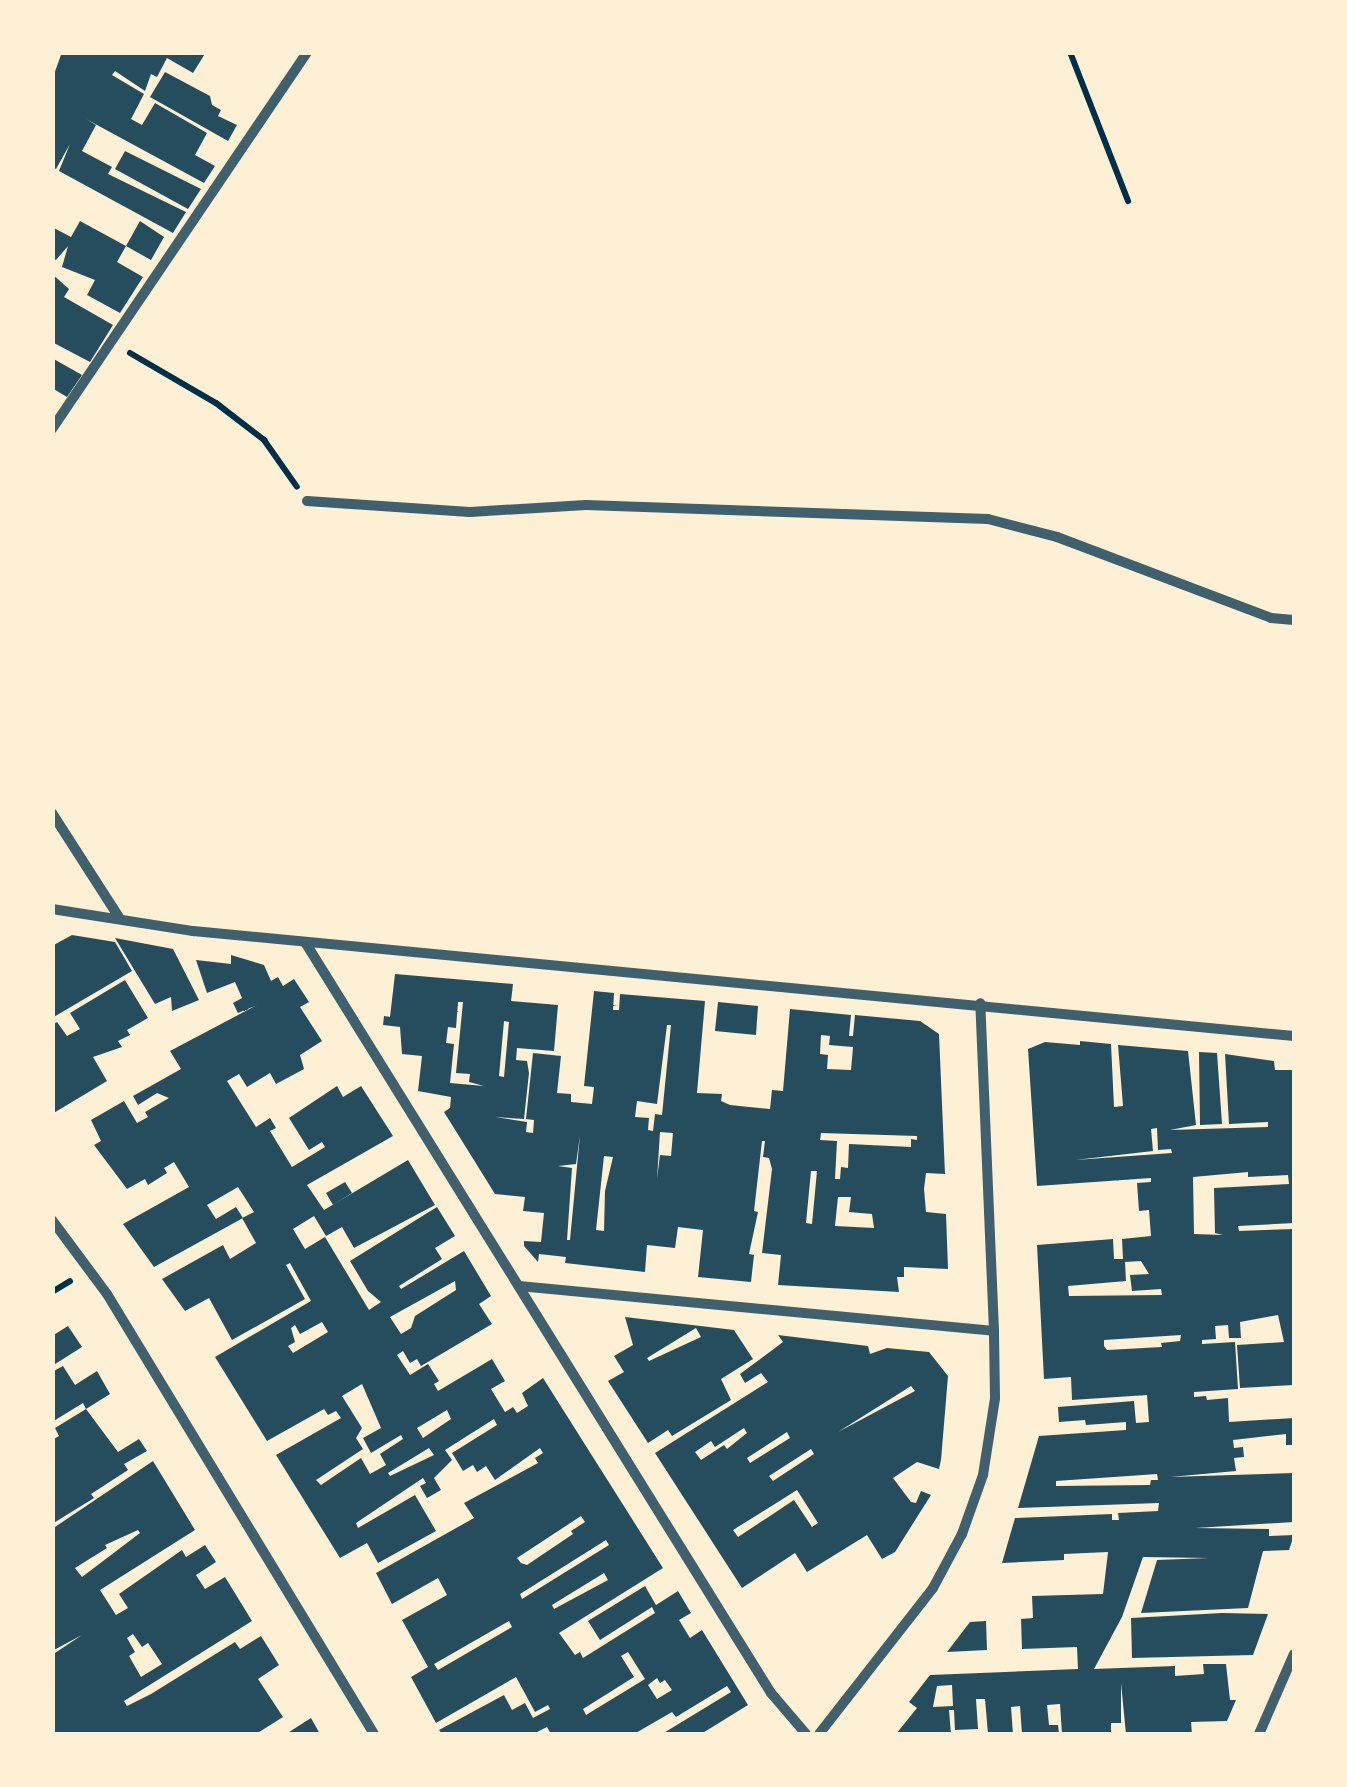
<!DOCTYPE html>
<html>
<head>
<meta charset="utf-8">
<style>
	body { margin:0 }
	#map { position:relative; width:1347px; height:1787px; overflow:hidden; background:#fdf0d5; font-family:Arial,sans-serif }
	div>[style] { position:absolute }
	.building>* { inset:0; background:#264d5e }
	.path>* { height:6px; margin:-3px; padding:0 3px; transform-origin:3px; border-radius:3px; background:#003049 }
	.minor>* { height:10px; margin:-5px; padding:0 5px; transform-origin:5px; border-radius:5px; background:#3f606c }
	span { translate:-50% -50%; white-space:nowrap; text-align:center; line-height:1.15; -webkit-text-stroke:10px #fdf0d5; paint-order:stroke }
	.frame { position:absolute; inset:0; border:55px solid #fdf0d5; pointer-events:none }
</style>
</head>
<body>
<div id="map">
	<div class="building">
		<i style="clip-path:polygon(62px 52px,206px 52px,193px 73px,167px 58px,157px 77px,151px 74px,145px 91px,115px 71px,112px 75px,144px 94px,131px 119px,142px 125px,155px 103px,207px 133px,195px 155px,215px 166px,204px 183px,86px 119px,96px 125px,82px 151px,112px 167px,108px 174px,186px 212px,173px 233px,59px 171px,70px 144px,56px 169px,52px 167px,52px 80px)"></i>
		<i style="clip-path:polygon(165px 72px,210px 96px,212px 105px,221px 110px,218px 116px,237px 125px,228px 141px,150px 97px)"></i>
		<i style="clip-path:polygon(125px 151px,201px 189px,188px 209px,115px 169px)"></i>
		<i style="clip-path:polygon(80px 221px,126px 246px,140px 221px,164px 237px,151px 260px,126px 246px,117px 262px,143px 277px,120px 313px,87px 295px,95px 280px,62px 267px,68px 246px,56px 260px,52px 258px,52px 227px,71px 237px)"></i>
		<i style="clip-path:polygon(52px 274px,69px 289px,64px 297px,113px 325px,90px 362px,52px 342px)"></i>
		<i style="clip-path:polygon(52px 358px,82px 375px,67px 397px,52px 388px)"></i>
		<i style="clip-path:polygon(72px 935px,115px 942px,132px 971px,52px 1018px,52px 946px)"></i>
		<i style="clip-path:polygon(115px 938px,173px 949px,199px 1000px,172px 1011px,171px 997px,155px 1004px)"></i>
		<i style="clip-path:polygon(evenodd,231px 955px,264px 965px,271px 981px,278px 977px,283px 986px,294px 979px,309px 1002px,300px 1007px,322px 1041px,300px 1055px,304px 1069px,276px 1084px,270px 1073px,247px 1087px,239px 1074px,227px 1081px,256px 1127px,270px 1118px,276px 1128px,270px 1131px,292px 1167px,325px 1147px,322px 1142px,309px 1150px,289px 1118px,337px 1086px,343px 1097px,361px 1086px,393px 1136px,307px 1185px,324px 1210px,408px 1160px,435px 1205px,354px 1248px,342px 1227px,326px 1236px,314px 1216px,293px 1229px,305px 1249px,325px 1237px,369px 1310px,381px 1302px,368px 1291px,350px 1261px,437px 1207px,455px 1236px,435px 1248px,442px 1259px,399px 1286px,401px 1289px,464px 1251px,491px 1296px,479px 1304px,492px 1324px,421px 1366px,417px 1359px,410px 1363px,403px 1351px,397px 1355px,410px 1375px,428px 1364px,439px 1381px,434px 1384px,438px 1391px,492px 1359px,505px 1381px,491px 1389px,505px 1412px,513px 1407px,517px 1413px,528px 1406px,522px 1393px,543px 1378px,663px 1568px,559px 1633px,575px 1655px,580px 1652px,583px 1658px,655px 1613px,652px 1607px,600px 1640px,588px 1621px,645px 1586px,656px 1605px,678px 1591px,691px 1613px,679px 1620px,690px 1638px,702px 1630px,748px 1705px,701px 1734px,662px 1734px,731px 1692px,727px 1686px,676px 1717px,672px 1712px,634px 1734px,551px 1734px,547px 1727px,533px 1734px,442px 1734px,439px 1730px,504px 1695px,512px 1710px,525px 1703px,533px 1718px,550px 1709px,548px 1705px,535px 1712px,516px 1677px,436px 1723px,411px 1677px,428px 1667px,402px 1620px,447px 1595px,438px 1578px,392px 1604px,376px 1573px,474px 1518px,464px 1503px,538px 1463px,535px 1458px,543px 1453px,540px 1448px,495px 1480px,486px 1466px,477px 1472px,473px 1465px,463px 1471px,452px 1453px,497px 1425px,494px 1419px,445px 1450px,452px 1460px,434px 1478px,441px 1490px,427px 1498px,420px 1486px,426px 1483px,423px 1478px,356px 1523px,358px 1528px,415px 1495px,436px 1531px,378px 1563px,367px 1543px,340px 1558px,276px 1455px,341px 1418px,336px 1411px,328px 1415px,324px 1409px,267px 1441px,215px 1357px,311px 1301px,290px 1263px,286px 1265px,305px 1299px,232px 1340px,209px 1298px,185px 1311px,162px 1279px,223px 1245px,230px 1259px,256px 1243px,242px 1218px,254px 1212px,238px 1187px,207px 1205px,216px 1219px,236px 1207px,243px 1218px,154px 1267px,123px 1224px,189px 1187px,174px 1162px,164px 1168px,167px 1173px,148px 1185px,145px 1179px,127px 1189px,94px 1145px,101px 1141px,91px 1120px,124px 1101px,137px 1123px,148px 1117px,145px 1112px,169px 1098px,157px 1093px,138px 1105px,133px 1096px,181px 1069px,170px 1051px,257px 1005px,238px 1013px,233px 1003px,242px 998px,235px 982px,207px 993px,196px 960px,231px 964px,231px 955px,455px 1281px,456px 1290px,415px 1316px,411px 1328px,401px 1334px,390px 1317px,455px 1281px,231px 955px,322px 1322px,328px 1332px,293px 1353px,288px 1346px,295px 1342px,291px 1328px,295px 1325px,300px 1334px,322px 1322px,231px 955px,362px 1384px,381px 1428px,363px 1438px,371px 1453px,401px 1435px,403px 1439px,380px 1454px,386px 1465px,370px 1474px,361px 1458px,321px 1485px,316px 1480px,363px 1449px,356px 1438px,362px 1428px,342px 1396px,362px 1384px,231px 955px,447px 1410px,451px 1419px,423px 1438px,417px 1428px,447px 1410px,231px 955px,429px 1448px,434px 1455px,390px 1476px,388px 1473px,429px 1448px,231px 955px,581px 1516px,585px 1522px,571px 1531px,573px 1534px,527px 1565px,521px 1563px,517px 1558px,581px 1516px,231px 955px,606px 1540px,609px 1545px,522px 1599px,520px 1594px,606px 1540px,231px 955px,604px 1573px,608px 1580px,554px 1609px,552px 1605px,604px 1573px,231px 955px,509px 1621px,512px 1627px,438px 1670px,434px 1664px,509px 1621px,231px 955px,628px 1652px,645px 1679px,586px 1715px,583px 1709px,634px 1677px,621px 1656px,628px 1652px,231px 955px,657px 1678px,660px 1683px,665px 1680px,672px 1690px,657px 1699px,648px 1685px,657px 1678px)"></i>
		<i style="clip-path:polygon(evenodd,395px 974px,513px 984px,511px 1001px,558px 1005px,554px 1051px,517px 1048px,516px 1060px,527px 1061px,529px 1073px,524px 1119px,495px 1117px,527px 1122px,526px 1132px,533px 1133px,534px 1120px,526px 1119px,533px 1053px,561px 1056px,557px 1093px,571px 1094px,571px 1102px,592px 1104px,594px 1087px,584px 1086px,594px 991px,614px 993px,613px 1010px,619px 1010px,620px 994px,705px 1001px,697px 1093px,722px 1094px,721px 1101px,730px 1105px,770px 1109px,772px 1090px,783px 1091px,790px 1009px,851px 1015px,849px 1036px,853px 1036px,855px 1015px,920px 1021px,939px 1034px,945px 1174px,926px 1173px,924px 1189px,926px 1212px,946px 1214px,948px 1269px,904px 1267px,904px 1277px,897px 1277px,899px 1292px,778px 1285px,781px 1255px,762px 1253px,772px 1169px,769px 1158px,763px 1157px,765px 1141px,762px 1141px,754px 1211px,758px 1212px,749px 1254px,754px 1255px,751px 1282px,698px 1277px,703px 1230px,678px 1227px,675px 1248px,647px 1245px,645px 1272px,565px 1263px,566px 1257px,539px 1254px,538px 1262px,524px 1246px,524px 1241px,541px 1242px,544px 1213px,523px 1211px,525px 1197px,495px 1194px,444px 1112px,450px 1108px,451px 1097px,418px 1091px,422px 1056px,402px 1054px,400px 1027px,383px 1025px,384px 1016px,390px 1017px,395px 974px,458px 1002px,463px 1002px,456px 1073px,470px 1074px,469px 1082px,484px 1086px,450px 1083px,454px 1044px,446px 1043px,448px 1027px,456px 1028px,458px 1002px,395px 974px,504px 1021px,509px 1022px,504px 1077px,499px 1076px,504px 1021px,395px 974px,667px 1025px,671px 1025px,662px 1115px,655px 1114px,653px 1131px,648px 1130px,649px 1118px,635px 1117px,637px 1101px,657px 1104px,667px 1025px,395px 974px,821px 1035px,830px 1036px,829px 1045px,853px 1047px,851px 1070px,827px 1069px,828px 1055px,820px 1054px,821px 1035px,395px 974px,660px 1132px,673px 1133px,671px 1156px,660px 1155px,657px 1179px,660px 1132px,395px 974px,821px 1133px,917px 1136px,917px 1140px,911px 1139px,911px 1147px,849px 1144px,848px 1168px,841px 1167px,840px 1179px,835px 1179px,837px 1141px,820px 1140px,821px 1133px,395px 974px,580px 1135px,570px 1240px,567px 1240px,572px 1168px,558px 1166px,576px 1164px,580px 1135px,395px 974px,604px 1156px,613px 1157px,605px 1191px,604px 1231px,596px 1230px,604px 1156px,395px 974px,811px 1171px,817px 1171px,812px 1224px,806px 1223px,811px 1171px,395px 974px,838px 1197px,851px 1197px,849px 1212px,872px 1214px,874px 1228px,835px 1226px,838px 1197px)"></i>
		<i style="clip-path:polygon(125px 980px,148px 1018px,127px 1030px,130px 1035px,118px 1041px,122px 1047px,93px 1057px,107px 1081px,52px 1114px,52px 1025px,57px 1022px,67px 1036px,80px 1029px,70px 1013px)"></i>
		<i style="clip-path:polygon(718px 1002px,758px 1006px,756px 1035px,715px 1031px)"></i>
		<i style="clip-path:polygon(evenodd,1080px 1041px,1111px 1044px,1114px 1107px,1123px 1106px,1118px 1045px,1188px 1051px,1196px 1125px,1170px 1130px,1268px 1127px,1268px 1122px,1229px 1124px,1225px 1054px,1274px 1061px,1275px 1070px,1294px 1070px,1294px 1223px,1238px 1226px,1239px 1231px,1294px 1229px,1294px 1385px,1240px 1388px,1237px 1345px,1284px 1342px,1278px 1315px,1240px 1322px,1241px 1338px,1229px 1338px,1228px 1325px,1215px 1326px,1216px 1339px,1202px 1340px,1202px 1344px,1235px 1342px,1238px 1389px,1194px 1392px,1194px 1397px,1206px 1396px,1207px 1400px,1228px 1398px,1229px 1422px,1294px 1418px,1294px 1445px,1286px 1445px,1286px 1434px,1233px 1440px,1234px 1448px,1243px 1447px,1244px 1457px,1234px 1458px,1236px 1471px,1170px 1477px,1294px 1473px,1294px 1522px,1195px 1528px,1269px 1529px,1269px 1536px,1294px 1535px,1289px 1550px,1263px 1551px,1248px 1608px,1141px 1613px,1157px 1560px,1209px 1558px,1143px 1557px,1122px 1617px,1094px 1669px,1175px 1666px,1175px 1676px,1204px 1674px,1203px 1664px,1226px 1664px,1230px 1700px,1236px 1700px,1227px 1721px,1191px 1722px,1192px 1734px,1126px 1734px,1121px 1683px,1121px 1723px,1111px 1723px,1111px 1734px,1062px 1734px,1060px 1704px,1047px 1705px,1049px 1725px,1058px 1725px,1059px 1734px,1022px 1734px,1020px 1706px,1011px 1707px,1013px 1734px,988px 1734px,985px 1699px,976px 1699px,978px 1729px,955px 1730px,954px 1710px,949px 1710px,951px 1734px,896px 1734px,917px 1708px,909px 1702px,930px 1675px,1078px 1669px,1077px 1647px,1022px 1649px,1021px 1619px,1033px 1618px,1032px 1596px,1103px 1594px,1108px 1552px,1064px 1554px,1064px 1560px,1002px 1563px,1015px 1518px,1112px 1514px,1112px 1520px,1119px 1520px,1118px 1513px,1158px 1511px,1159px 1503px,1018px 1508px,1039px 1436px,1126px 1430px,1126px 1422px,1086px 1425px,1085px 1420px,1059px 1422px,1058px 1407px,1134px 1401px,1136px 1423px,1149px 1422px,1147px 1395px,1072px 1400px,1071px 1377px,1044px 1379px,1037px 1245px,1113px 1239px,1114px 1259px,1123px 1259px,1122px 1239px,1151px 1236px,1149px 1210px,1139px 1211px,1137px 1183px,1151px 1182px,1151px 1178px,1037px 1186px,1028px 1049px,1045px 1042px,1080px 1045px,1080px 1041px,1157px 1128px,1158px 1150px,1171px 1149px,1172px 1153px,1075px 1160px,1153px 1151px,1151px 1129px,1157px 1128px,1080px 1041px,1248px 1172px,1248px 1177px,1288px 1175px,1289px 1184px,1214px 1188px,1215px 1233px,1223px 1235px,1194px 1234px,1193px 1177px,1248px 1172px,1080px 1041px,1141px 1261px,1149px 1274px,1130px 1275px,1132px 1291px,1161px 1289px,1162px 1295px,1069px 1296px,1068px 1286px,1126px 1281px,1125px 1262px,1141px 1261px,1080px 1041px,1181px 1335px,1180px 1341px,1161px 1343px,1162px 1347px,1107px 1350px,1104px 1346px,1104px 1340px,1181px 1335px,1080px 1041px,1157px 1474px,1158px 1480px,1151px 1480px,1150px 1485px,1056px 1486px,1056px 1481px,1157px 1474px,1080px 1041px,952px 1685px,953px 1706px,933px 1707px,937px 1686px,952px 1685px)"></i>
		<i style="clip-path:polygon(1199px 1052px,1217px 1053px,1222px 1124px,1200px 1125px)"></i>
		<i style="clip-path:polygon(345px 1182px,352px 1193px,333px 1205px,326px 1193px)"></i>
		<i style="clip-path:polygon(evenodd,625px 1317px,734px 1330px,753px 1359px,721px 1379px,731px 1400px,672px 1436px,668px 1430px,648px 1443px,608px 1381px,624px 1372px,614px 1356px,633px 1345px,625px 1317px,696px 1328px,701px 1337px,649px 1361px,647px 1358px,696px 1328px)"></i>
		<i style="clip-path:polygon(68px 1326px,82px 1347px,52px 1366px,52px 1336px)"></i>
		<i style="clip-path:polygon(evenodd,778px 1335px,868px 1346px,870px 1354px,887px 1348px,929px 1352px,948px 1376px,941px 1460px,939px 1469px,917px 1462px,893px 1478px,911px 1502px,916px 1503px,921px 1491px,931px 1495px,895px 1552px,882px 1559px,867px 1535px,807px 1572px,795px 1553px,742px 1588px,655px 1453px,768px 1382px,761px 1373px,745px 1383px,740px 1374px,783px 1342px,778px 1335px,911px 1386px,915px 1391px,838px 1432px,911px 1386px,778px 1335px,744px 1428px,747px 1433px,727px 1449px,724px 1445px,701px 1460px,695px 1452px,711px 1441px,715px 1447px,744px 1428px,778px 1335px,787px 1432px,790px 1438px,750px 1463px,747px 1458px,787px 1432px,778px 1335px,811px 1449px,814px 1454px,773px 1481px,769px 1476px,811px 1449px,778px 1335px,797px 1490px,818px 1523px,812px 1527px,794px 1500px,738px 1537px,733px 1530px,797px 1490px)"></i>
		<i style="clip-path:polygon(63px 1366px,75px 1385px,97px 1371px,110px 1394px,86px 1409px,83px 1403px,52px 1422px,52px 1372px)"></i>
		<i style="clip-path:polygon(86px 1409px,118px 1452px,139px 1439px,147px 1451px,124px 1464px,128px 1470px,91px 1494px,94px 1498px,52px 1524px,52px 1440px,59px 1436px,55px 1428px)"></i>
		<i style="clip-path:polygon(evenodd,153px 1461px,195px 1530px,100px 1590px,116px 1615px,128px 1608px,119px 1594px,182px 1550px,186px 1557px,205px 1545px,216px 1562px,196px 1575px,205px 1589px,225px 1577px,252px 1621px,124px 1701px,127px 1706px,151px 1694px,235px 1642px,240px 1649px,261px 1636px,279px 1665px,258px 1679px,283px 1717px,256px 1734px,52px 1734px,52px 1655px,82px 1635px,52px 1651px,52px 1529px,153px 1461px,138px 1530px,140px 1533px,82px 1577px,75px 1568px,107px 1548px,105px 1545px,138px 1530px,153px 1461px,133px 1634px,142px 1647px,148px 1643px,162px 1664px,141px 1677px,129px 1656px,135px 1652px,127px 1638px,133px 1634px)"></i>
		<i style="clip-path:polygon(1222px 1613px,1268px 1614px,1253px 1655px,1132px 1658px,1131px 1618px)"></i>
		<i style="clip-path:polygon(986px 1621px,987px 1650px,947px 1652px,970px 1622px)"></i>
		<i style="clip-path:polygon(311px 1718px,320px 1734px,286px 1734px)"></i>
	</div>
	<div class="path">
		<i style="left:1070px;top:52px;width:160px;rotate:68.7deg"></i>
		<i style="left:130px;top:353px;width:99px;rotate:30.2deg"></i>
		<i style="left:216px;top:403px;width:61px;rotate:37.6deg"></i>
		<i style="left:264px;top:440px;width:57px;rotate:54.9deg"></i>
		<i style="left:52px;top:1292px;width:21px;rotate:-31deg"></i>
	</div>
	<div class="minor">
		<i style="left:52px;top:429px;width:455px;rotate:-55.9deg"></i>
		<i style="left:307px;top:501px;width:163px;rotate:3.9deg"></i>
		<i style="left:470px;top:512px;width:116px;rotate:-3.5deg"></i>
		<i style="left:586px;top:505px;width:402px;rotate:2deg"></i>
		<i style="left:988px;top:519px;width:71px;rotate:14.6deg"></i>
		<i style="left:1057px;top:537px;width:229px;rotate:20.7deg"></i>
		<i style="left:1271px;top:618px;width:23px;rotate:5deg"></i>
		<i style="left:52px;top:813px;width:126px;rotate:57.3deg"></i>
		<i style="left:52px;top:909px;width:143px;rotate:8.9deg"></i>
		<i style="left:193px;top:931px;width:1106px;rotate:5.45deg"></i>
		<i style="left:305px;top:942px;width:884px;rotate:58.18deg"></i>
		<i style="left:771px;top:1693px;width:54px;rotate:49.5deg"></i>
		<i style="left:52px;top:1220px;width:92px;rotate:53.4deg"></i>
		<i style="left:107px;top:1294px;width:515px;rotate:58.75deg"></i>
		<i style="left:519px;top:1286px;width:477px;rotate:5.4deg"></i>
		<i style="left:819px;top:1734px;width:185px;rotate:-52deg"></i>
		<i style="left:933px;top:1588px;width:61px;rotate:-61.8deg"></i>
		<i style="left:962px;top:1534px;width:63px;rotate:-70.4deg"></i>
		<i style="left:983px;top:1475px;width:78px;rotate:-81.1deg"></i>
		<i style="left:995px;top:1398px;width:67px;rotate:-90.9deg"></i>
		<i style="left:994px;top:1331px;width:328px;rotate:-92.4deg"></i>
		<i style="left:1259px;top:1734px;width:87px;rotate:-66.4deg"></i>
	</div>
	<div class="frame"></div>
</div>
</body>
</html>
